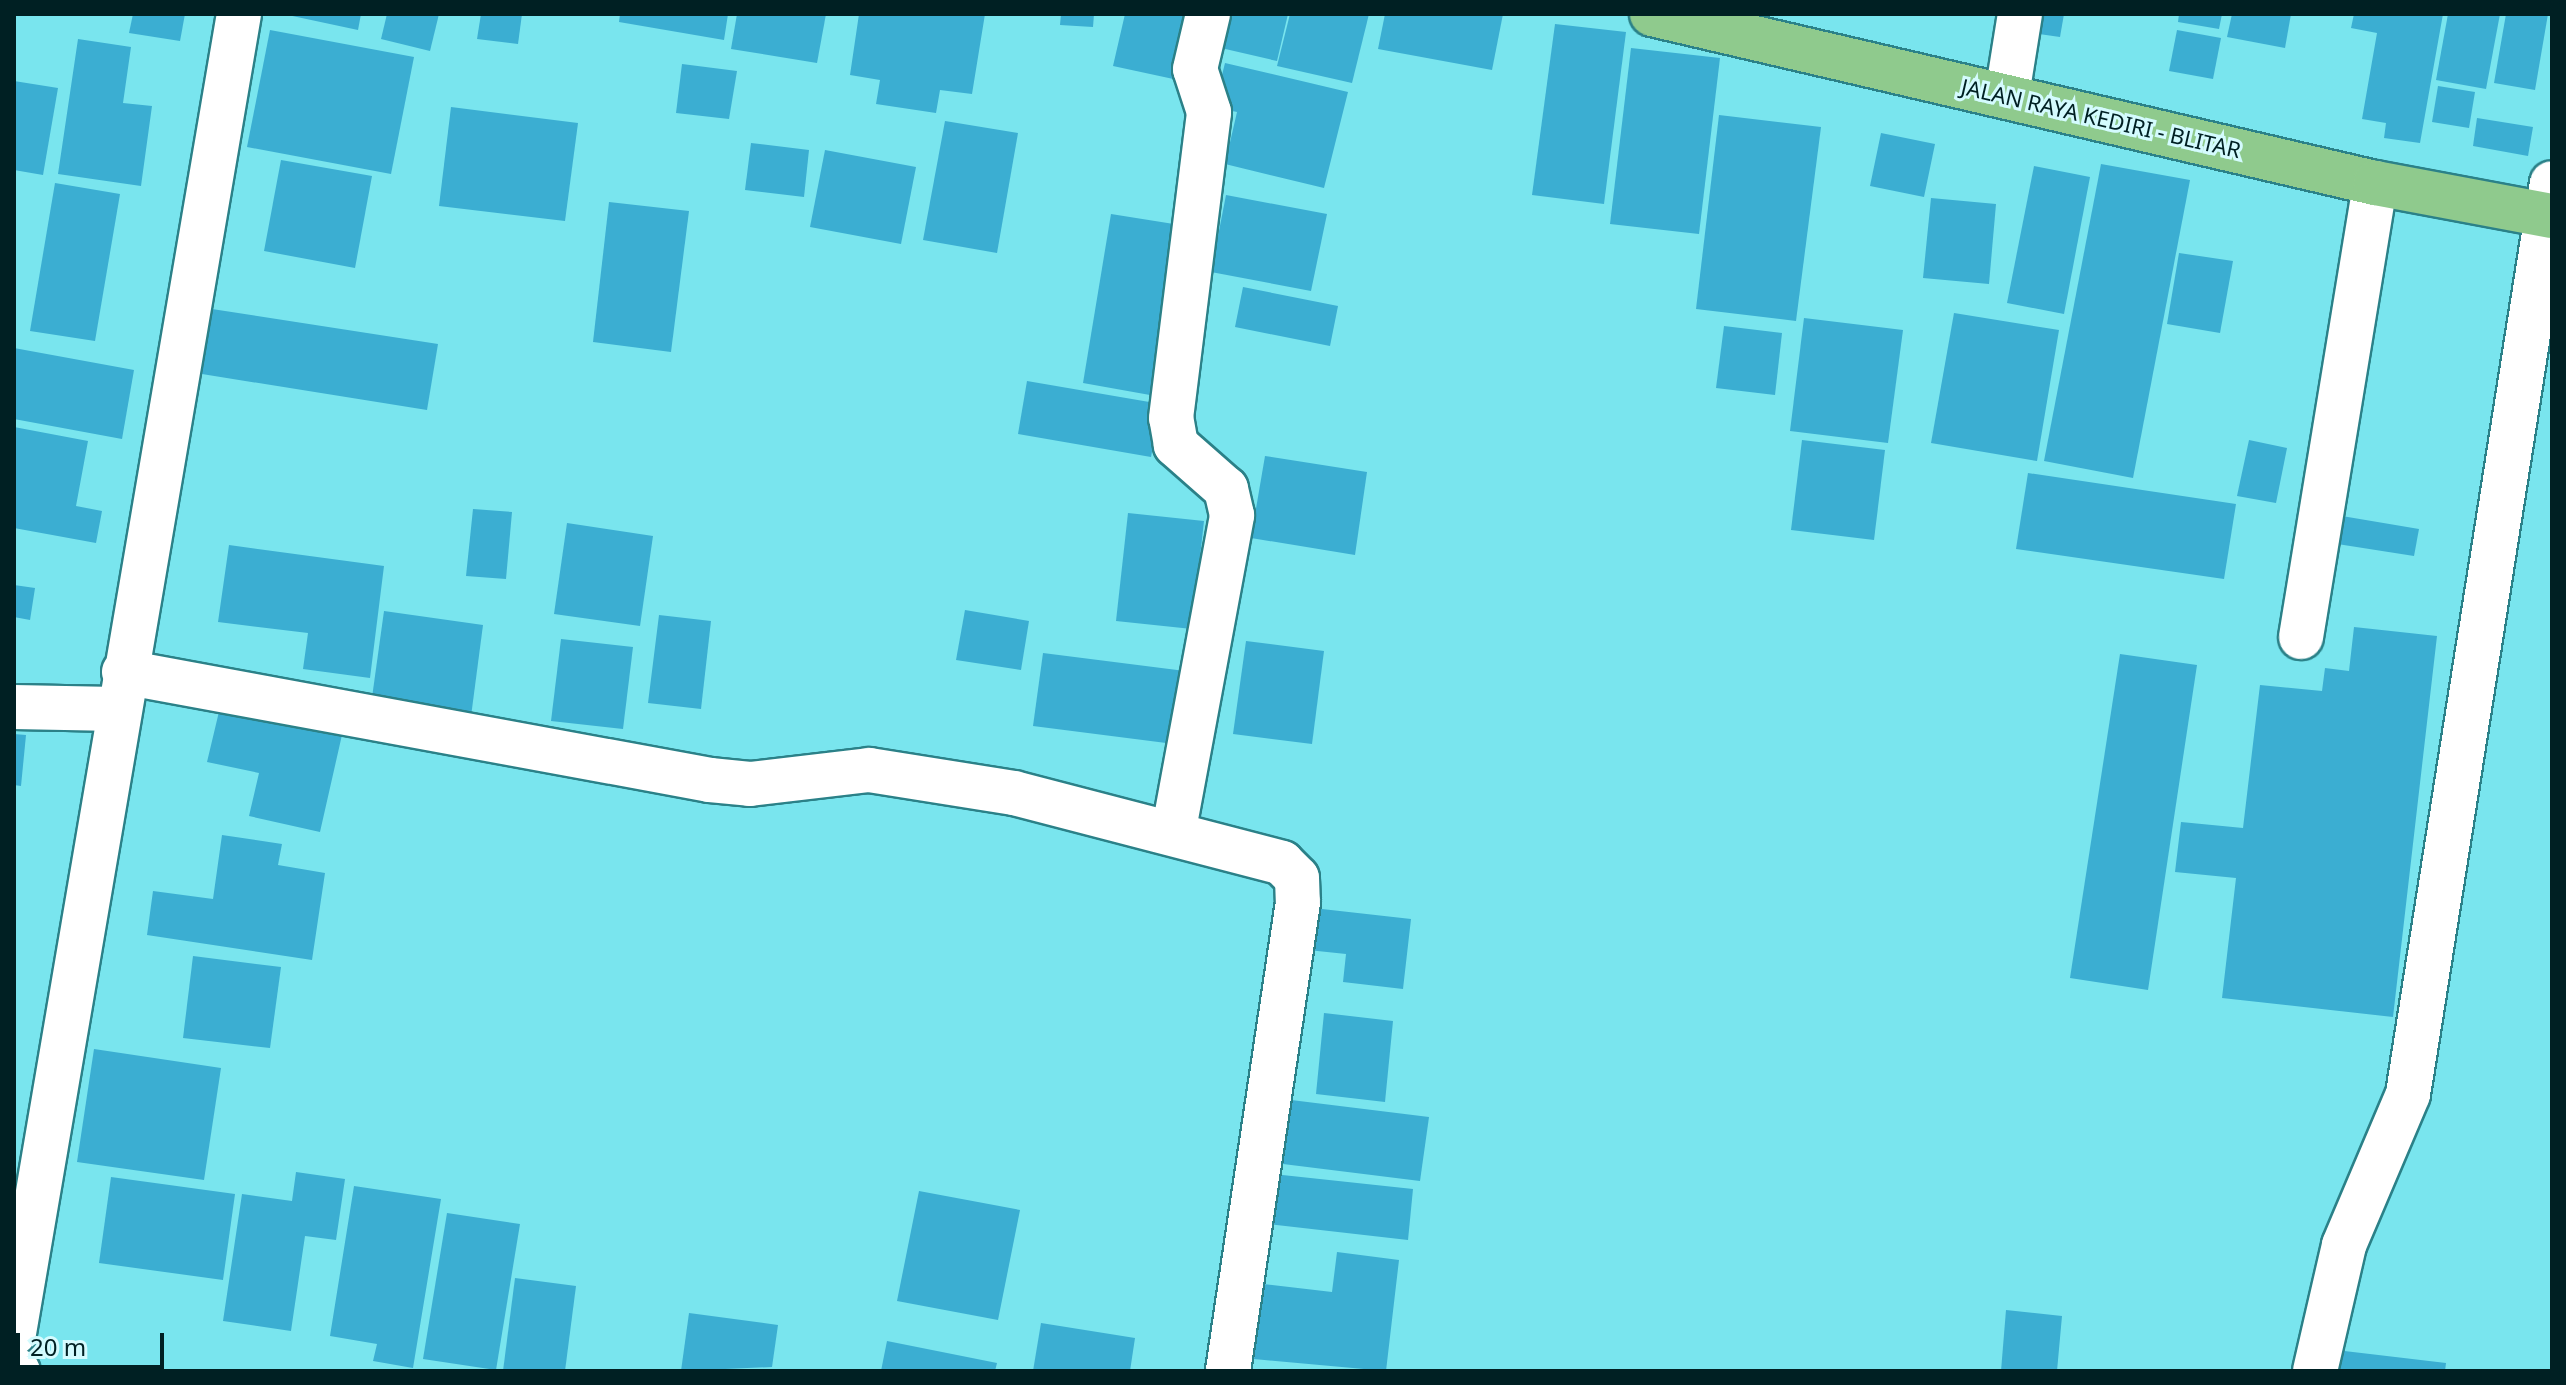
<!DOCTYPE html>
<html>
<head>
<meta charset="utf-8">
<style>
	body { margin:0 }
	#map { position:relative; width:2566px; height:1385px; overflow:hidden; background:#79e5ee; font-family:"Noto Sans",sans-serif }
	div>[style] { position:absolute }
	.building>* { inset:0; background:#3baed2 }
	.roads { filter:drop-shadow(2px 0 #2b8188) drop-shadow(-2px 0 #2b8188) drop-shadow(0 2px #2b8188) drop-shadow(0 -2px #2b8188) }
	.minor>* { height:44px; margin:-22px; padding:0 22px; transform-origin:22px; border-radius:22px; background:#fff }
	.major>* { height:44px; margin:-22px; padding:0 22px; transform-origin:22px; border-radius:22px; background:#8fca8d }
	span { translate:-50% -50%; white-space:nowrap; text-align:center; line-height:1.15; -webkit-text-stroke:6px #d4fbfe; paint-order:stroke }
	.street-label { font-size:22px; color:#002023 }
	.frame { position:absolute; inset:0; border:16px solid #002023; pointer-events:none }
	.scale { position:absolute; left:16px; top:1333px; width:148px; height:36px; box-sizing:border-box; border:4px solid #002023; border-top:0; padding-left:10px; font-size:24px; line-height:28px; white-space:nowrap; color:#002023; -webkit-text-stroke:6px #d4fbfe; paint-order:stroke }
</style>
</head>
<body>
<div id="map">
	<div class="building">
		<i style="clip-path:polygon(133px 14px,185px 14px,180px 41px,129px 33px)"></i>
		<i style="clip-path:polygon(283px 14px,361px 14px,358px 30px)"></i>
		<i style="clip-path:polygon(387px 14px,439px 14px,430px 51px,381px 39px)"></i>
		<i style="clip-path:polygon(481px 14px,522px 14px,518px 44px,477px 39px)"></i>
		<i style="clip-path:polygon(620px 14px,728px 14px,724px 40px,619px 22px)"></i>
		<i style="clip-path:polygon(737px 14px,826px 14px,817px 63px,731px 49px)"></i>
		<i style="clip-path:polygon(859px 14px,985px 14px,972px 94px,940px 90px,936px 113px,876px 104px,880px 80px,850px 75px)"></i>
		<i style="clip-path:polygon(1061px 14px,1094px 14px,1093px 27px,1060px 25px)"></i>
		<i style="clip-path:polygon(1125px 14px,1193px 14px,1178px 80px,1113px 66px)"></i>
		<i style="clip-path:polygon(1215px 14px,1288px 14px,1277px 61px,1208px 45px)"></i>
		<i style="clip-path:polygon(1290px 14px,1369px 14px,1352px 83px,1277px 66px)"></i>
		<i style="clip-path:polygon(1385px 14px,1503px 14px,1492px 70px,1378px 49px)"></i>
		<i style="clip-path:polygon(2027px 14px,2064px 14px,2060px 37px,2024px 32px)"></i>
		<i style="clip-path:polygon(2179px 14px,2222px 14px,2219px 29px,2178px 22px)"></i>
		<i style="clip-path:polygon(2232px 14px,2291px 14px,2285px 48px,2227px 37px)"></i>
		<i style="clip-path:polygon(2354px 14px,2443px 14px,2420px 143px,2384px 138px,2386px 123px,2362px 119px,2377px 33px,2351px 28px)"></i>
		<i style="clip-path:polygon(2448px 14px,2500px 14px,2486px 89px,2436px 80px)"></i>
		<i style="clip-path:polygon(2506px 14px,2548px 14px,2535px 90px,2494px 83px)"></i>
		<i style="clip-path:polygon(1555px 24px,1626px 32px,1604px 204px,1532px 195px)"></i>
		<i style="clip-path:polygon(270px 30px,414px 57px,391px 174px,247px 147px)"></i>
		<i style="clip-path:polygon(2177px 30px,2221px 38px,2213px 79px,2169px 71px)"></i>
		<i style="clip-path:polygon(78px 39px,131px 47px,123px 103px,152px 106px,141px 186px,58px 174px)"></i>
		<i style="clip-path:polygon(1631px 48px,1720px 58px,1699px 234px,1610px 224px)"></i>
		<i style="clip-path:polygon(1225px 63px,1348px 92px,1324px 188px,1225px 164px,1237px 112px,1214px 107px)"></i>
		<i style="clip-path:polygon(682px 64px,737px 71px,729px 119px,676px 113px)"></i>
		<i style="clip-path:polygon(14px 81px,58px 88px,43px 175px,14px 170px)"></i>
		<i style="clip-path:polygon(2438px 86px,2475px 92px,2469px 128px,2432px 122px)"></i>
		<i style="clip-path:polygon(451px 107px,578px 123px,565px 221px,439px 206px)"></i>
		<i style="clip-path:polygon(1719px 115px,1821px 127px,1796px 321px,1696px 309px)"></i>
		<i style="clip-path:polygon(2477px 118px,2533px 127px,2528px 156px,2473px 146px)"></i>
		<i style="clip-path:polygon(945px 121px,1018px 133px,997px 253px,923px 240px)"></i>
		<i style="clip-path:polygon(1881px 133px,1935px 144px,1924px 197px,1870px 186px)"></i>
		<i style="clip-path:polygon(751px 143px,809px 150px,804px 197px,745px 190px)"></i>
		<i style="clip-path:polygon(825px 150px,916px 167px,901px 244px,810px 227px)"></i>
		<i style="clip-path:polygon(281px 160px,372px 176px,355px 268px,264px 251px)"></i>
		<i style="clip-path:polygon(2101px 164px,2190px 180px,2133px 478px,2044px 461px)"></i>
		<i style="clip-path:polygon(2034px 166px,2090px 177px,2064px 314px,2007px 303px)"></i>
		<i style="clip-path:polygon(55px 183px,120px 194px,95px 341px,30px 331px)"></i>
		<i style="clip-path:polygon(1226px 195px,1327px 214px,1311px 291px,1211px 272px)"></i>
		<i style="clip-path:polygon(1931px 198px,1996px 204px,1989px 284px,1923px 278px)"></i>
		<i style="clip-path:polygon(609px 202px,689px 211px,671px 352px,593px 342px)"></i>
		<i style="clip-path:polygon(1111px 214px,1180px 225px,1150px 395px,1083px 383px)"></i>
		<i style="clip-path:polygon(2179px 253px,2233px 261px,2220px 333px,2167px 324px)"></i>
		<i style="clip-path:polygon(1243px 287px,1338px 306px,1330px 346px,1235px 327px)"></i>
		<i style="clip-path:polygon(212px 309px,438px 344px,427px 410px,202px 374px)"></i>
		<i style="clip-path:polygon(1954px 313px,2059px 330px,2037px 461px,1931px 443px)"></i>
		<i style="clip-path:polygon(1804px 318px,1903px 330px,1888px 443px,1790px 431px)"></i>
		<i style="clip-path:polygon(1724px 326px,1782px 333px,1775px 395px,1716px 388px)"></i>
		<i style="clip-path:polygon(14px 348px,134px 370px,122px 439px,14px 419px)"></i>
		<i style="clip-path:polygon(1027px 381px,1161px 404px,1151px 457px,1018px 434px)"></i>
		<i style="clip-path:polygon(14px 427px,88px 441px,76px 506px,102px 511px,96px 543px,14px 528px)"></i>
		<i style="clip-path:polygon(1802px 440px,1885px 450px,1874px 540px,1791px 530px)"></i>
		<i style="clip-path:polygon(2249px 440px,2287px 448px,2276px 503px,2237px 496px)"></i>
		<i style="clip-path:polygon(1265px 456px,1367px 472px,1355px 555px,1251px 538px)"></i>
		<i style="clip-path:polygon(2028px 473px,2236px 504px,2224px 579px,2016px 549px)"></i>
		<i style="clip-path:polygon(473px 509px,512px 512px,506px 579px,466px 576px)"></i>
		<i style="clip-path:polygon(1128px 513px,1204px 521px,1192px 629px,1116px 621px)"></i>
		<i style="clip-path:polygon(2336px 515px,2419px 529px,2414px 556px,2331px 543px)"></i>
		<i style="clip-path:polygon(567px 523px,653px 536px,640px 626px,554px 614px)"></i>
		<i style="clip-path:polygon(229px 545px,384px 566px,370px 678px,303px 669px,308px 633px,218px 622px)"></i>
		<i style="clip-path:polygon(14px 585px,35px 588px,30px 620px,14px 617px)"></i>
		<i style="clip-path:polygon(965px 610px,1029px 621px,1021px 670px,956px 660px)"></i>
		<i style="clip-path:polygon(384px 611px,483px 625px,470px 724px,370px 712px)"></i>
		<i style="clip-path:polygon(659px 615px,711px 621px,701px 709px,648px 703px)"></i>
		<i style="clip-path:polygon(2354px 627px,2437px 636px,2393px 1017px,2222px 998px,2236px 878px,2175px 872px,2181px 822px,2243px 828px,2260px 685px,2322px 691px,2325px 668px,2349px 671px)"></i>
		<i style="clip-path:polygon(561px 639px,633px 647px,623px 729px,551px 721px)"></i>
		<i style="clip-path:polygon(1246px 641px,1324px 651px,1312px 744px,1233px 734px)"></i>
		<i style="clip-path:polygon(1043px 653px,1185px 671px,1174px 744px,1033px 726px)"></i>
		<i style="clip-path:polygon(2120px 654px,2197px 665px,2148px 990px,2070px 978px)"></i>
		<i style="clip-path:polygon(222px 699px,344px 726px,320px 832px,249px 816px,259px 773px,207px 762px)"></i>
		<i style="clip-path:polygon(14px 734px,26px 735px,21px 786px,14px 785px)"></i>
		<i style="clip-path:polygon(222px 835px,282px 844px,278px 865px,325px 873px,312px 960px,147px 935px,153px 891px,213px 899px)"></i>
		<i style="clip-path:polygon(1313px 908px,1411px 919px,1403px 989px,1343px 982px,1346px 954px,1308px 950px)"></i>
		<i style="clip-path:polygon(193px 956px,281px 967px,270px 1048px,183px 1038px)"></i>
		<i style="clip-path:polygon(1324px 1013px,1393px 1021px,1385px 1102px,1316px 1094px)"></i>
		<i style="clip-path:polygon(94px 1049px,221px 1068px,204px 1180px,77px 1162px)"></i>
		<i style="clip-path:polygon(1283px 1099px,1429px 1117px,1420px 1181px,1275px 1163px)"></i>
		<i style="clip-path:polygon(296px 1172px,345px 1179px,336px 1240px,305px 1236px,291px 1331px,223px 1321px,242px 1194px,292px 1201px)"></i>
		<i style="clip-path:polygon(1273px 1174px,1413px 1189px,1408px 1240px,1268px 1224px)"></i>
		<i style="clip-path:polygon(111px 1177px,235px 1194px,223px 1280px,99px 1263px)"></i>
		<i style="clip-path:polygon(354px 1186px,441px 1199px,413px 1368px,373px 1361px,377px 1344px,330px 1336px)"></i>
		<i style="clip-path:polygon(919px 1191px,1020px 1210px,998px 1320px,897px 1301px)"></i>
		<i style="clip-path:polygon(447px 1213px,520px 1224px,496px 1370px,423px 1359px)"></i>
		<i style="clip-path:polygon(1337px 1252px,1399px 1260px,1386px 1371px,1254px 1359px,1263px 1284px,1332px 1292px)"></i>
		<i style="clip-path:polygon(515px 1278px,576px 1286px,565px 1371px,503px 1371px)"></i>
		<i style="clip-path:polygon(2006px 1310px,2062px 1316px,2057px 1371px,2001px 1371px)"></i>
		<i style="clip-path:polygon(689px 1313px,778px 1325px,772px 1367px,681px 1371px)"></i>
		<i style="clip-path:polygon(1041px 1323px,1135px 1338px,1130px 1371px,1033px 1371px)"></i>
		<i style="clip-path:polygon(887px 1341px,997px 1363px,995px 1371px,881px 1371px)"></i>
		<i style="clip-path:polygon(2336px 1350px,2446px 1363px,2445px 1371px,2333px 1371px)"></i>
	</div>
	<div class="roads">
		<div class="minor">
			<i style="left:2007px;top:95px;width:82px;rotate:-80.9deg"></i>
			<i style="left:2301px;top:637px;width:460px;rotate:-80.7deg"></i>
			<i style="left:124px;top:672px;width:596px;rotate:10.44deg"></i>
			<i style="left:710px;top:780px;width:40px;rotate:5.7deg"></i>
			<i style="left:750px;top:784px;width:120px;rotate:-6.7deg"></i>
			<i style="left:869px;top:770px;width:147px;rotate:9deg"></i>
			<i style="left:1014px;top:793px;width:277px;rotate:14.6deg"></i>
			<i style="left:1282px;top:863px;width:21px;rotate:45deg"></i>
			<i style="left:1297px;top:878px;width:24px;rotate:88deg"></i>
			<i style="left:1298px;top:902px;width:474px;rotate:98.5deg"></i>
			<i style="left:14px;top:707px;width:102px;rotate:1.1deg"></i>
			<i style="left:1174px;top:829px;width:319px;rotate:-79.5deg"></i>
			<i style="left:1232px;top:515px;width:27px;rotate:-103deg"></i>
			<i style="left:1226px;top:489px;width:67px;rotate:-138.7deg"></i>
			<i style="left:1176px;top:445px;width:27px;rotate:-100deg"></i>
			<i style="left:1171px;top:418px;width:308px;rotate:-82.9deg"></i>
			<i style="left:1209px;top:112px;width:45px;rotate:-108deg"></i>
			<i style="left:1195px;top:69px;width:57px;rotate:-76.7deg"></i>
			<i style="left:14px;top:1333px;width:1338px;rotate:-80.32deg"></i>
			<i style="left:14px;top:1370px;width:4px;rotate:14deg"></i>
			<i style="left:2315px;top:1371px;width:129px;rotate:-77deg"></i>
			<i style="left:2344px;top:1245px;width:164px;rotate:-67deg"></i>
			<i style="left:2408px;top:1094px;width:922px;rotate:-81.02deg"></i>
		</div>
		<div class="major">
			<i style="left:1652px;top:14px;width:742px;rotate:13.16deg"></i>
			<i style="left:2375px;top:183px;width:180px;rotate:10.6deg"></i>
		</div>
	</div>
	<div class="street-label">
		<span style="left:2101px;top:118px;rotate:13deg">JALAN RAYA KEDIRI - BLITAR</span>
	</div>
	<div class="frame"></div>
	<div class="scale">20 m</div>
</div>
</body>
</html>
